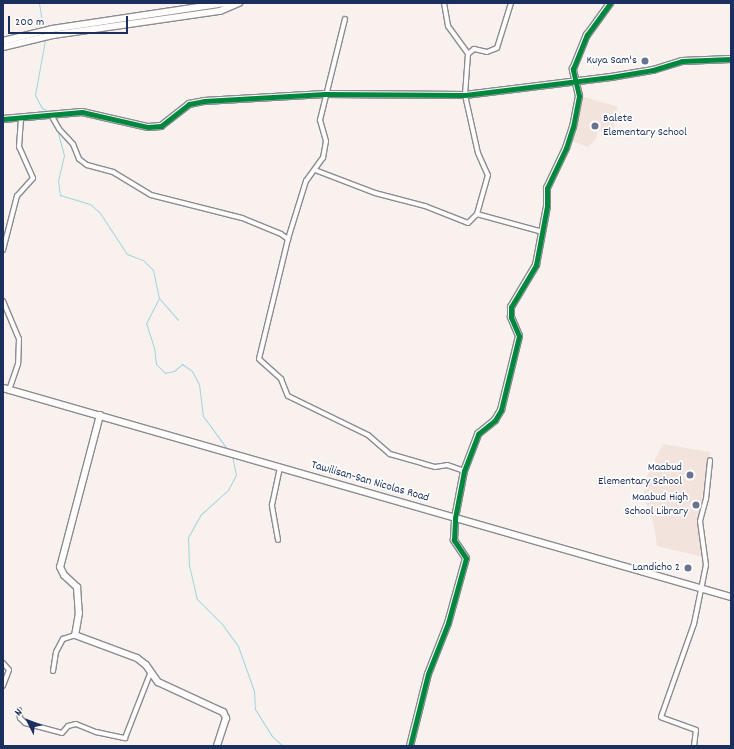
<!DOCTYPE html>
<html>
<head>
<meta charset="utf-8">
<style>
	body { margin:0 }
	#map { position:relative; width:734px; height:749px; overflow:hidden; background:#f8f1ee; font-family:Dekko,sans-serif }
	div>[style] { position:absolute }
	.built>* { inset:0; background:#f3e3dd }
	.stream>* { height:1px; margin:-0.5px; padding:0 0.5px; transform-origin:0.5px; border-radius:0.5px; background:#a0d4df }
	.roads { filter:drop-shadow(1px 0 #8b8b93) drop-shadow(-1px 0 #8b8b93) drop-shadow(0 1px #8b8b93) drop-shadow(0 -1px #8b8b93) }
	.street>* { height:4px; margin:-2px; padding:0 2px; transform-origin:2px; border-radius:2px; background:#fefdfc }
	.secondary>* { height:6px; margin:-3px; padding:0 3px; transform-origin:3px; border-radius:3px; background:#fefdfc }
	.cycleway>* { height:5px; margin:-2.5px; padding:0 2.5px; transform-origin:2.5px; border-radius:2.5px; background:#00873e }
	.dots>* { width:11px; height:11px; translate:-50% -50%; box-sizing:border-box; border:2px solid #fff; border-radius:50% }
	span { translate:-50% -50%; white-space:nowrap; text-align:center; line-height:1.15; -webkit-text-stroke:3.5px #fff; paint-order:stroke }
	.poi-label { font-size:12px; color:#1b2f5e }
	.right { translate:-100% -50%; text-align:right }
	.left { translate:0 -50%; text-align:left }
	.street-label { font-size:12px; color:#1b2f5e }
	.frame { position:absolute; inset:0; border:4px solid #1b2f5e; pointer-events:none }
	.north { position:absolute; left:8px; top:701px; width:40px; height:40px; -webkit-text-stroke:3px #fff; paint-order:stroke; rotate:312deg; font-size:11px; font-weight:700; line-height:16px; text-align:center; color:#1b2f5e }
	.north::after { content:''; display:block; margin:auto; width:14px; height:18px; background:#1b2f5e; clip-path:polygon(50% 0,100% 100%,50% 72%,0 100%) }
	.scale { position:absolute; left:8px; top:16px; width:120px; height:18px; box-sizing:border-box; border:2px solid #1b2f5e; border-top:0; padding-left:5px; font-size:12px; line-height:14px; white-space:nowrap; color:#1b2f5e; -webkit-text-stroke:3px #fff; paint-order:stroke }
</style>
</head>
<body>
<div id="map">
	<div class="built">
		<i style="clip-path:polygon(581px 96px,618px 107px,613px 131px,598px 131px,596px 139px,588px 147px,572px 141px)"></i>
		<i style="clip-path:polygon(663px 444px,710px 452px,698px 521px,703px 557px,657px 546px,654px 525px,644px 497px,645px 480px)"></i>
	</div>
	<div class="stream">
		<i style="left:39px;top:3px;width:18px;rotate:81deg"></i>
		<i style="left:45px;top:40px;width:56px;rotate:100.3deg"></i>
		<i style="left:35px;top:95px;width:15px;rotate:62deg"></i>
		<i style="left:42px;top:108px;width:9px;rotate:27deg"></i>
		<i style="left:57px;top:119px;width:5px;rotate:79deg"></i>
		<i style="left:58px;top:133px;width:23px;rotate:75deg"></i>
		<i style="left:64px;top:155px;width:27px;rotate:103deg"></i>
		<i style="left:58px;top:181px;width:14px;rotate:82deg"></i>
		<i style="left:60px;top:195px;width:31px;rotate:17deg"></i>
		<i style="left:90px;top:204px;width:13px;rotate:42deg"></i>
		<i style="left:100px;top:213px;width:49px;rotate:56.6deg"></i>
		<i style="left:127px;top:254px;width:17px;rotate:21deg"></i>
		<i style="left:143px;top:260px;width:14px;rotate:45deg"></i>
		<i style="left:153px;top:270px;width:29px;rotate:78deg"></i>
		<i style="left:159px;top:298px;width:28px;rotate:117deg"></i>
		<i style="left:146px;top:323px;width:25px;rotate:72deg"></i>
		<i style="left:154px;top:347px;width:17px;rotate:83deg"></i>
		<i style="left:156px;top:364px;width:13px;rotate:45deg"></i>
		<i style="left:165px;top:373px;width:9px;rotate:-13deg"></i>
		<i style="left:174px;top:371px;width:11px;rotate:-41deg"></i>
		<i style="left:182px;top:364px;width:12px;rotate:35deg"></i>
		<i style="left:192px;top:371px;width:15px;rotate:62deg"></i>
		<i style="left:199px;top:384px;width:32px;rotate:83deg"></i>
		<i style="left:203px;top:416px;width:42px;rotate:53.7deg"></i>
		<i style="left:159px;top:298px;width:29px;rotate:49deg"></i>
		<i style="left:232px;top:456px;width:19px;rotate:78deg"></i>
		<i style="left:236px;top:475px;width:17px;rotate:118deg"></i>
		<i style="left:228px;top:490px;width:36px;rotate:138deg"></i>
		<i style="left:201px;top:514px;width:26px;rotate:119deg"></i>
		<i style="left:188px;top:537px;width:28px;rotate:88deg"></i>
		<i style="left:189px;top:565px;width:35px;rotate:77deg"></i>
		<i style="left:197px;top:599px;width:35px;rotate:45deg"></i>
		<i style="left:222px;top:624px;width:27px;rotate:54deg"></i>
		<i style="left:238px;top:646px;width:48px;rotate:70.4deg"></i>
		<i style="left:254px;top:691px;width:18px;rotate:87deg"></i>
		<i style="left:255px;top:709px;width:32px;rotate:58deg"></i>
		<i style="left:272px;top:736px;width:15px;rotate:42deg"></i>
	</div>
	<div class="roads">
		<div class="street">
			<i style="left:444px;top:3px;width:23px;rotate:80deg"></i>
			<i style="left:448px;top:26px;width:34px;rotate:54deg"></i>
			<i style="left:468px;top:54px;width:41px;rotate:94.2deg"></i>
			<i style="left:465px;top:95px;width:59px;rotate:77.4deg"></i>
			<i style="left:478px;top:153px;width:24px;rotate:66deg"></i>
			<i style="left:488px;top:175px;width:41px;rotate:105.8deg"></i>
			<i style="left:477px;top:214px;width:68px;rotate:15.3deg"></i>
			<i style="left:468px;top:54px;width:8px;rotate:-40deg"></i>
			<i style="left:474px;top:49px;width:13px;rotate:13deg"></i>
			<i style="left:487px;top:52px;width:11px;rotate:-22deg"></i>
			<i style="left:497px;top:48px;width:47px;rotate:-72.7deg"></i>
			<i style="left:51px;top:115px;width:16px;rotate:60deg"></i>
			<i style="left:59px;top:129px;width:21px;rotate:47deg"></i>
			<i style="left:73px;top:144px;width:16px;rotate:68deg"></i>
			<i style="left:79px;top:159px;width:10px;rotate:37deg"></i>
			<i style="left:87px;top:165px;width:27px;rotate:15deg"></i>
			<i style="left:113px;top:172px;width:44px;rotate:31.2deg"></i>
			<i style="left:151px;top:195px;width:94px;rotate:14.2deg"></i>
			<i style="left:242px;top:218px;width:42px;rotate:22.3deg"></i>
			<i style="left:281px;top:234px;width:9px;rotate:36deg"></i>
			<i style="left:288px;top:239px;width:123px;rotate:103.6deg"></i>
			<i style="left:259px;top:359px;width:30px;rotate:42deg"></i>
			<i style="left:281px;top:379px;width:18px;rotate:68deg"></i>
			<i style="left:288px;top:396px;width:89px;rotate:26deg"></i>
			<i style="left:368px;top:435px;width:29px;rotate:41deg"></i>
			<i style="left:390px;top:454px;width:35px;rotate:16deg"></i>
			<i style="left:424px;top:464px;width:11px;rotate:15deg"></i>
			<i style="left:435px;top:467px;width:12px;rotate:-9deg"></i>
			<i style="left:447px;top:465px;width:18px;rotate:19deg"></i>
			<i style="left:315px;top:170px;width:64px;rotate:21deg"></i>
			<i style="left:375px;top:193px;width:52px;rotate:14.6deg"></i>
			<i style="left:425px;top:206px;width:46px;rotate:21.6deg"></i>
			<i style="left:468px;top:223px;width:13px;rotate:-45deg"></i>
			<i style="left:288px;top:239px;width:61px;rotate:-72.8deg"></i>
			<i style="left:306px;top:181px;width:29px;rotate:-54deg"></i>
			<i style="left:323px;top:158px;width:17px;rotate:-80deg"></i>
			<i style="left:326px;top:141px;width:22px;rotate:-106deg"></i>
			<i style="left:320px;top:120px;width:104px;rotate:-76.1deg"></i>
			<i style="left:3px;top:250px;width:56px;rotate:-75.5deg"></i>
			<i style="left:17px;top:196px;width:24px;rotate:-48deg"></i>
			<i style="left:33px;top:178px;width:34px;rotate:-114deg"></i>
			<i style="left:19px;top:147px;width:29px;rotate:-86deg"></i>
			<i style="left:3px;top:301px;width:41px;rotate:67.2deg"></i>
			<i style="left:19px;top:339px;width:25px;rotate:92deg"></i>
			<i style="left:18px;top:364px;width:28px;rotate:109deg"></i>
			<i style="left:278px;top:540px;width:36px;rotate:-100deg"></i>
			<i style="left:272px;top:505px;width:38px;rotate:-78deg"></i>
			<i style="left:3px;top:663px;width:9px;rotate:49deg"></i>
			<i style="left:9px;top:670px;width:17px;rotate:111deg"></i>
			<i style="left:53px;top:671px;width:19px;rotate:-81deg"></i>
			<i style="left:56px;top:652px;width:15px;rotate:-62deg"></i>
			<i style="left:63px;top:639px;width:13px;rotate:-18deg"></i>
			<i style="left:19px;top:710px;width:8px;rotate:83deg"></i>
			<i style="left:20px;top:718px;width:7px;rotate:45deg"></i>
			<i style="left:25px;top:723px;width:38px;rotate:15deg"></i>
			<i style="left:62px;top:733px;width:9px;rotate:-49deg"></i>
			<i style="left:68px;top:726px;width:8px;rotate:-14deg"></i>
			<i style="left:76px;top:724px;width:22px;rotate:22deg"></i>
			<i style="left:96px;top:732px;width:30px;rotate:12deg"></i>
			<i style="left:125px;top:738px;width:69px;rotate:-68.7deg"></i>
			<i style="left:694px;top:746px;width:16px;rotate:-83deg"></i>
			<i style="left:696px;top:730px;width:37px;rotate:-160deg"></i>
			<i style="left:661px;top:717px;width:99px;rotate:-70.5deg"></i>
			<i style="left:694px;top:624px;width:60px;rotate:-78.5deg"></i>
			<i style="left:706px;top:565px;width:44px;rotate:-97.8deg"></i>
			<i style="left:700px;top:521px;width:23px;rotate:-75deg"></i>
			<i style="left:706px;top:499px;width:39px;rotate:-84deg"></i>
		</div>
		<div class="secondary">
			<i style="left:3px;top:41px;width:50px;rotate:-13.8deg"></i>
			<i style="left:52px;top:29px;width:177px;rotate:-8.5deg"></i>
			<i style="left:3px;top:47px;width:51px;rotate:-13.5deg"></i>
			<i style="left:53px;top:35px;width:169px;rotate:-8.2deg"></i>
			<i style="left:220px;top:11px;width:21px;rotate:-23deg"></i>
			<i style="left:3px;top:119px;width:79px;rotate:-5.1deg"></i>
			<i style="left:82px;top:112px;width:68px;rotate:12.8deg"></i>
			<i style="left:148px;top:127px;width:13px;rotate:-4deg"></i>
			<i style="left:161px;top:126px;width:36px;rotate:-38deg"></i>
			<i style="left:189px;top:104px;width:15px;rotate:-11deg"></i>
			<i style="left:204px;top:101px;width:121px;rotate:-3.3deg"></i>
			<i style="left:325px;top:94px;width:140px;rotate:0.4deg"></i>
			<i style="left:465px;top:95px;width:147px;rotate:-7deg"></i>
			<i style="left:611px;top:77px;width:43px;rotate:-9.5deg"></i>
			<i style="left:653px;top:70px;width:30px;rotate:-17deg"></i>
			<i style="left:682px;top:61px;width:49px;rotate:-2.3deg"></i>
			<i style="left:3px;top:388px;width:757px;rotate:16.02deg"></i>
			<i style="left:100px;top:415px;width:157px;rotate:104.7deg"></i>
			<i style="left:60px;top:567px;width:9px;rotate:63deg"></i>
			<i style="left:64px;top:575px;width:18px;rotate:43deg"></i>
			<i style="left:77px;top:587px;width:26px;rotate:86deg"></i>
			<i style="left:79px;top:613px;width:22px;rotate:100deg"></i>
			<i style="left:75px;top:635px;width:66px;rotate:20.4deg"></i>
			<i style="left:137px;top:658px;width:11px;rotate:38deg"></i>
			<i style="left:146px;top:665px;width:21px;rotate:55deg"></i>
			<i style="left:158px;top:682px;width:72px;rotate:24.8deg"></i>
			<i style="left:223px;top:712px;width:7px;rotate:63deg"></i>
			<i style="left:226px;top:718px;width:29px;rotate:108deg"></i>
			<i style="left:410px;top:746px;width:74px;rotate:-76deg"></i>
			<i style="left:428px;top:674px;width:55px;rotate:-68.6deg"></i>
			<i style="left:448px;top:623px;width:67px;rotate:-74.5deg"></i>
			<i style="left:466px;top:558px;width:22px;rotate:-124deg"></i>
			<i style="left:454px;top:540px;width:22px;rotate:-87deg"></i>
			<i style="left:455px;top:518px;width:48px;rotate:-79.2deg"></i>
			<i style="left:464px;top:471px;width:40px;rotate:-69deg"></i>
			<i style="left:478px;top:434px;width:22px;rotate:-39deg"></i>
			<i style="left:495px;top:420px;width:12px;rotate:-59deg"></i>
			<i style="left:501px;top:410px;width:76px;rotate:-76.3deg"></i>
			<i style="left:519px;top:336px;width:21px;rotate:-113deg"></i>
			<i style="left:511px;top:317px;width:10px;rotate:-90deg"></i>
			<i style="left:511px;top:307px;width:49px;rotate:-59.2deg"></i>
			<i style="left:536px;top:265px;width:60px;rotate:-79.4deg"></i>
			<i style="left:547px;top:206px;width:18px;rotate:-90deg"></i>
			<i style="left:547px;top:188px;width:44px;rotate:-64.6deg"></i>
			<i style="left:566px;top:148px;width:22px;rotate:-72deg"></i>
			<i style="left:573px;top:127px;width:32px;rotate:-79deg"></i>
			<i style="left:579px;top:96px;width:28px;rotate:-103deg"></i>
			<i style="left:573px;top:69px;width:37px;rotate:-68deg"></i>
			<i style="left:587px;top:35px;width:39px;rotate:-54deg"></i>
		</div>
	</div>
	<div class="cycleway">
		<i style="left:3px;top:119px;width:79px;rotate:-5.1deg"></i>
		<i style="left:82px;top:112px;width:68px;rotate:12.8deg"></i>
		<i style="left:148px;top:127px;width:13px;rotate:-4deg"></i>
		<i style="left:161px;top:126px;width:36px;rotate:-38deg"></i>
		<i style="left:189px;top:104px;width:15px;rotate:-11deg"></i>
		<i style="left:204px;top:101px;width:121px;rotate:-3.3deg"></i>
		<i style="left:325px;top:94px;width:140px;rotate:0.4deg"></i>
		<i style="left:465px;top:95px;width:147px;rotate:-7deg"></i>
		<i style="left:611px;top:77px;width:43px;rotate:-9.5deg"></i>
		<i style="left:653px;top:70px;width:30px;rotate:-17deg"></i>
		<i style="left:682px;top:61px;width:49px;rotate:-2.3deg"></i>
		<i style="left:410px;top:746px;width:74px;rotate:-76deg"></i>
		<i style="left:428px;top:674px;width:55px;rotate:-68.6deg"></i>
		<i style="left:448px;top:623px;width:67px;rotate:-74.5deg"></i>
		<i style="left:466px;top:558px;width:22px;rotate:-124deg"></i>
		<i style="left:454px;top:540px;width:22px;rotate:-87deg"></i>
		<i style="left:455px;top:518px;width:48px;rotate:-79.2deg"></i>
		<i style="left:464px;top:471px;width:40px;rotate:-69deg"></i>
		<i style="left:478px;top:434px;width:22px;rotate:-39deg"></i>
		<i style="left:495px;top:420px;width:12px;rotate:-59deg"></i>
		<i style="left:501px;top:410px;width:76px;rotate:-76.3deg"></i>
		<i style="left:519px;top:336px;width:21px;rotate:-113deg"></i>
		<i style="left:511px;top:317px;width:10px;rotate:-90deg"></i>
		<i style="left:511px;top:307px;width:49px;rotate:-59.2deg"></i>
		<i style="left:536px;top:265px;width:60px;rotate:-79.4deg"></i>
		<i style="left:547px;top:206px;width:18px;rotate:-90deg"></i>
		<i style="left:547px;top:188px;width:44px;rotate:-64.6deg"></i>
		<i style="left:566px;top:148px;width:22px;rotate:-72deg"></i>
		<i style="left:573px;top:127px;width:32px;rotate:-79deg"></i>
		<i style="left:579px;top:96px;width:28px;rotate:-103deg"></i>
		<i style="left:573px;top:69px;width:37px;rotate:-68deg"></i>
		<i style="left:587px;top:35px;width:39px;rotate:-54deg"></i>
	</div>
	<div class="dots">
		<i style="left:645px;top:61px;background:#687390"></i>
		<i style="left:595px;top:126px;background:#687390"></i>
		<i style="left:690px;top:475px;background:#687390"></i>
		<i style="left:696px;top:505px;background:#687390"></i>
		<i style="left:688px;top:568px;background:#687390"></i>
	</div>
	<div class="poi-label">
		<span class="right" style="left:637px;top:61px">Kuya Sam's</span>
		<span class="left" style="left:603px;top:126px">Balete<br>Elementary School</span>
		<span class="right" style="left:682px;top:475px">Maabud<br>Elementary School</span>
		<span class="right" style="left:688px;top:505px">Maabud High<br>School Library</span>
		<span class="right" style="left:680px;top:568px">Landicho 2</span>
	</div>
	<div class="street-label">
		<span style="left:370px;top:482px;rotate:16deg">Tawilisan-San Nicolas Road</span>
	</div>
	<div class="frame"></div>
	<div class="north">N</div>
	<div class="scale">200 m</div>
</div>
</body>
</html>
